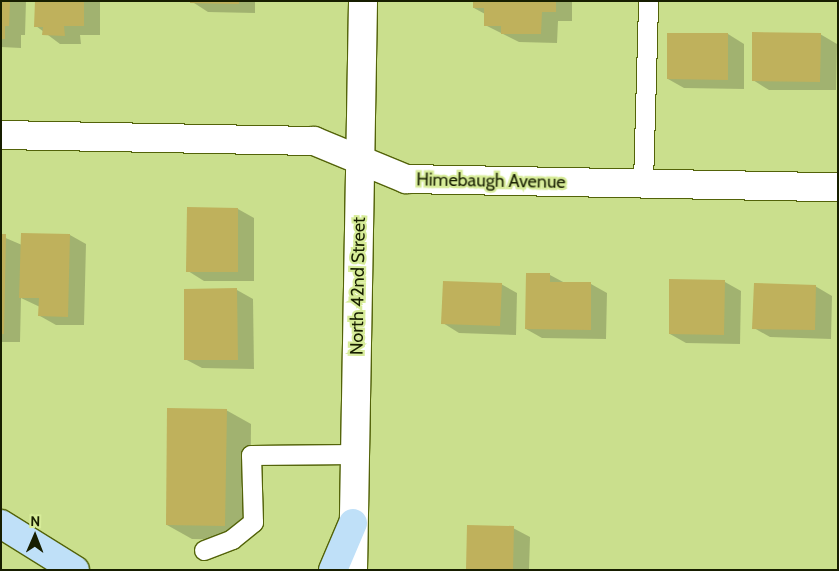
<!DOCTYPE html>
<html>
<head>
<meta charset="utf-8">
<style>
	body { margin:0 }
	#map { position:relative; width:839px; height:571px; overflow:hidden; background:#cadf8d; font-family:Cabin,sans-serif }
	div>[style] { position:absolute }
	.shadow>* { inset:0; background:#0003 }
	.building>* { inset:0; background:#bfb15c }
	.roads { filter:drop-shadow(1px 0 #536309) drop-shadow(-1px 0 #536309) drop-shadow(0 1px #536309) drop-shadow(0 -1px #536309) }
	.service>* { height:19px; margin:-9.5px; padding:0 9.5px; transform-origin:9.5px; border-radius:9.5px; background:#fff }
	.minor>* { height:28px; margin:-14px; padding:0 14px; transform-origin:14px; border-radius:14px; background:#fff }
	.tertiary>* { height:28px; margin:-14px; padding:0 14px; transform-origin:14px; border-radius:14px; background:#fff }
	.primary>* { height:28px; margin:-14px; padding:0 14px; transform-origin:14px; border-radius:14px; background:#bfe0f8 }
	span { translate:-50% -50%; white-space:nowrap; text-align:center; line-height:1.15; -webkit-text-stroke:4.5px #d7ec99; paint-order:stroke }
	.street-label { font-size:18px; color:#171e00 }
	.frame { position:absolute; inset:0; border:2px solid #171e00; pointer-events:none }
	.north { position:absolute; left:10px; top:511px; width:50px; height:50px; -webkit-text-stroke:4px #d7ec99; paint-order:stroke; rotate:1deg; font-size:14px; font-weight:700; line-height:20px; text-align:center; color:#171e00 }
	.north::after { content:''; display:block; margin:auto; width:18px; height:22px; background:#171e00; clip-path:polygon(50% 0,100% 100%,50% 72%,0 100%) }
</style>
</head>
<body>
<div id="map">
	<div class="shadow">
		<i style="clip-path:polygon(1px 1px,26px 1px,25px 35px,21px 35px,21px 48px,1px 47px)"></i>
		<i style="clip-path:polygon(36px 1px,100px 1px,100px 35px,80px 35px,81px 44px,60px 44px,36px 26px)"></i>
		<i style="clip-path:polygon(191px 1px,255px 1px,255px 13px,208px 12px)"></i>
		<i style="clip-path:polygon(474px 1px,572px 1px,572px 21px,558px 21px,557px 43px,519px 42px,485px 25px,485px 14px,474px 8px)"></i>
		<i style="clip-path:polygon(728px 34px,744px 44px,744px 89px,684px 88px,668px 79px)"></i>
		<i style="clip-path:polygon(820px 34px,837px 44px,836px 90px,769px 90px,753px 80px)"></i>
		<i style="clip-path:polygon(238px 209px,254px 218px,254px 281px,204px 281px,188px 271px)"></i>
		<i style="clip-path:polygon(70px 235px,86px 244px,84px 325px,56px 325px,40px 316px,40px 307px,21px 298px,20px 342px,1px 342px,1px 236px,22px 245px)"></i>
		<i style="clip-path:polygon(528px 274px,550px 275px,565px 283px,591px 284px,607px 293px,606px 339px,542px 338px,526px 329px)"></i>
		<i style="clip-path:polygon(725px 282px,741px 291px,740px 344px,686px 343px,670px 334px)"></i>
		<i style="clip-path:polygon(501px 284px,517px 293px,516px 335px,459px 333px,443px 323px)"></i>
		<i style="clip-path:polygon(815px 286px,832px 296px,831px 339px,770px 337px,754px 328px)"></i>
		<i style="clip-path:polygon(186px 290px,237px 290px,253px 299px,254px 369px,202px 368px,185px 359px)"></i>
		<i style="clip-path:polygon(226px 410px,251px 424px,250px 540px,192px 539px,167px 525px)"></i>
		<i style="clip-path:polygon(513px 528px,530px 537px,529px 570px,467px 570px)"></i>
	</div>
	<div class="building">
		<i style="clip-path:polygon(1px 1px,10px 1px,9px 26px,5px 26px,5px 39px,1px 39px)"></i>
		<i style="clip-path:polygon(35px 1px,84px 1px,84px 26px,64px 26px,65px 36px,42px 35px,43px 27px,34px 27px)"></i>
		<i style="clip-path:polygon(190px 1px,239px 1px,239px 4px,190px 3px)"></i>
		<i style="clip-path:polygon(473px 1px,556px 1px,556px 12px,542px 12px,541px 34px,501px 34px,501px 26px,484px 26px,484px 8px,473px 8px)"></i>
		<i style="clip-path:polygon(752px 32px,821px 33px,820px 82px,752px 81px)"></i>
		<i style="clip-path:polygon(667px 33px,728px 33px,728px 80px,667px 79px)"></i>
		<i style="clip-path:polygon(187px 207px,238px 208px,238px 272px,186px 272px)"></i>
		<i style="clip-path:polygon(21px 233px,70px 234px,68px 317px,38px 316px,39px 298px,19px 298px)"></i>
		<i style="clip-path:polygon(1px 234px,6px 234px,4px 334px,1px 334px)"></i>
		<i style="clip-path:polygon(526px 273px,550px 273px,550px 282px,591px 282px,591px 330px,525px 329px)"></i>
		<i style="clip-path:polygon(669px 279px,725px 280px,724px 335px,669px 334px)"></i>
		<i style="clip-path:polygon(443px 281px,502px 283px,500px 326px,441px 324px)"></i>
		<i style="clip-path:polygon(754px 283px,816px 285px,815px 330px,752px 329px)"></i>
		<i style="clip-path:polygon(237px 288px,238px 360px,184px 360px,184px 289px)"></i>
		<i style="clip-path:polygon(167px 408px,227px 409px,225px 526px,166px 525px)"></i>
		<i style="clip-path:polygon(467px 525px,514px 526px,513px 570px,466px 570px)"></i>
	</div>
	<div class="roads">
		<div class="service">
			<i style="left:643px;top:183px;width:182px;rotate:-88.4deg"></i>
			<i style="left:204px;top:550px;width:30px;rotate:-21deg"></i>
			<i style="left:232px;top:539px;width:27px;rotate:-39deg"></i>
			<i style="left:253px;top:522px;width:67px;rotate:-91.7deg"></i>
			<i style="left:251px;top:455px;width:104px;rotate:-0.6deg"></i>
		</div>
		<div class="minor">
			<i style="left:1px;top:135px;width:313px;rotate:1.1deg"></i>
			<i style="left:314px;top:141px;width:100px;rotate:22.4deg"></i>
			<i style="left:406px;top:179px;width:432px;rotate:1.1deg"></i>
		</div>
		<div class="tertiary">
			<i style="left:353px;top:570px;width:569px;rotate:-88.99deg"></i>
		</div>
		<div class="primary">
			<i style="left:1px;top:524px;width:87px;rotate:31.9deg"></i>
			<i style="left:333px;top:570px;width:51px;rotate:-66.9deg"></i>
		</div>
	</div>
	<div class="street-label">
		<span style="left:491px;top:181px;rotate:1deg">Himebaugh Avenue</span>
		<span style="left:358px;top:286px;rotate:-89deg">North 42nd Street</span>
	</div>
	<div class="frame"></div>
	<div class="north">N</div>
</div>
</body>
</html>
